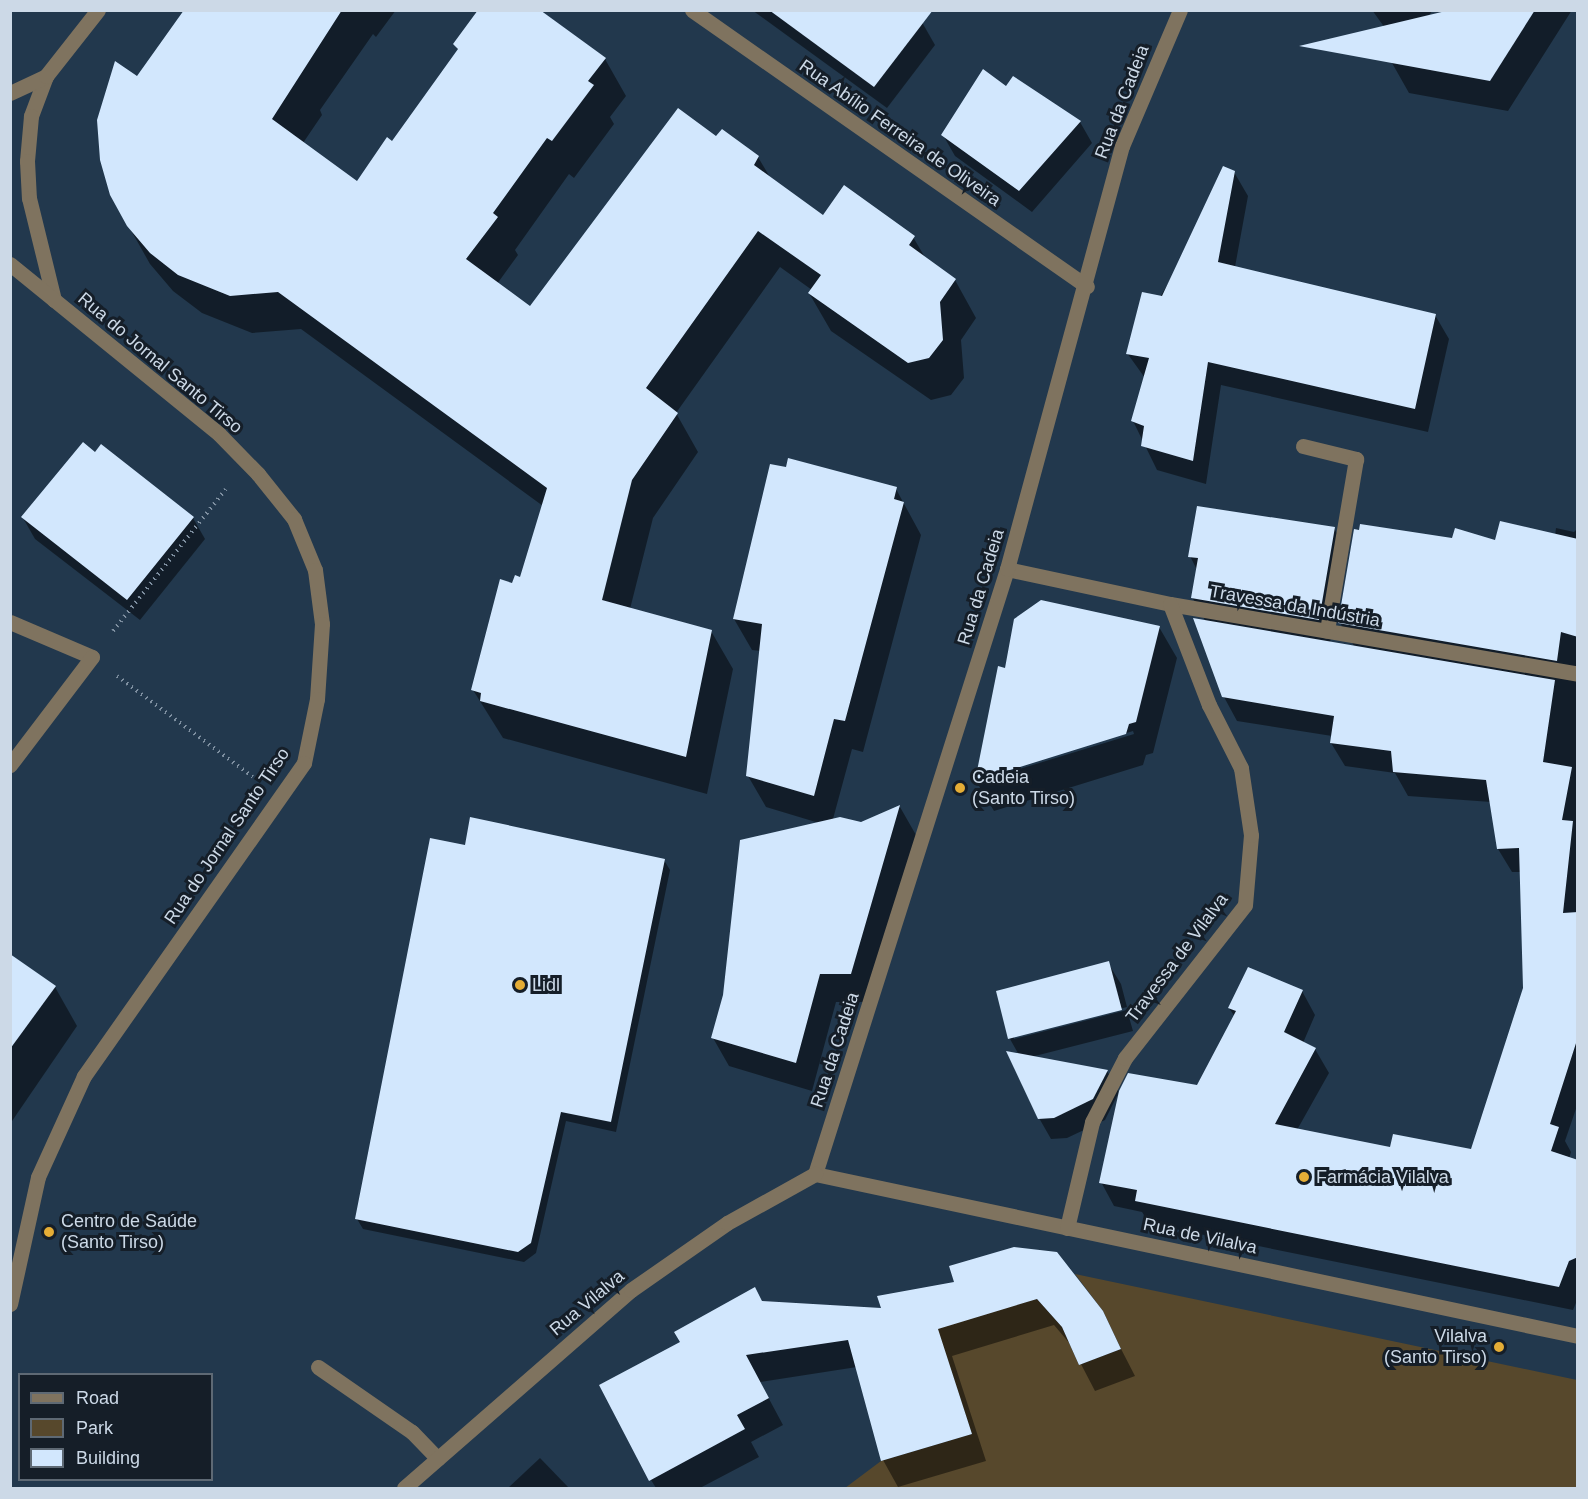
<!DOCTYPE html>
<html>
<head>
<meta charset="utf-8">
<style>
	body { margin:0 }
	#map { position:relative; width:1588px; height:1499px; overflow:hidden; background:#22384d; font-family:Arial,sans-serif }
	div>[style] { position:absolute }
	.green>* { inset:0; background:#57482c }
	.shadow>* { inset:0; background:#0007 }
	.building>* { inset:0; background:#d2e7fd }
	.path>* { height:4px; margin-top:-2px; transform-origin:0; background:repeating-linear-gradient(90deg,#7f90a1 0 1.5px,transparent 0 6px) }
	.minor>* { height:15px; margin:-7.5px; padding:0 7.5px; transform-origin:7.5px; border-radius:7.5px; background:#7f735f }
	.dots>* { width:16px; height:16px; translate:-50% -50%; box-sizing:border-box; border:3px solid #151e28; border-radius:50% }
	span { translate:-50% -50%; white-space:nowrap; text-align:center; line-height:1.15; -webkit-text-stroke:6px #151e28; paint-order:stroke }
	.street-label { font-size:18px; color:#ccd9e7 }
	.poi-label { font-size:18px; color:#ccd9e7 }
	.left { translate:0 -50%; text-align:left }
	.right { translate:-100% -50%; text-align:right }
	.frame { position:absolute; inset:0; border:12px solid #ccd9e7; pointer-events:none }
	.legend { position:absolute; left:18px; top:1373px; width:195px; height:108px; box-sizing:border-box; background:#151e28; border:2px solid #5e6974; margin:0; padding:8px 10px; list-style:none; font-size:18px; color:#ccd9e7 }
	.legend li { display:flex; align-items:center; gap:12px; height:30px }
	.legend b { width:30px; border:2px solid #5e6974 }
</style>
</head>
<body>
<div id="map">
	<div class="green">
		<i style="clip-path:polygon(1075px 1274px,1577px 1380px,1577px 1488px,845px 1488px,881px 1461px,972px 1434px,936px 1325px,1037px 1299px,1062px 1327px,1079px 1365px,1121px 1349px,1103px 1311px)"></i>
	</div>
	<div class="shadow">
		<i style="clip-path:polygon(186px 10px,396px 10px,376px 37px,373px 34px,320px 110px,322px 115px,303px 143px,357px 183px,393px 143px,459px 51px,455px 45px,605px 59px,626px 96px,610px 117px,614px 124px,574px 178px,569px 174px,515px 250px,518px 255px,497px 284px,530px 308px,717px 138px,758px 157px,771px 179px,824px 217px,913px 237px,926px 259px,955px 280px,976px 318px,961px 340px,964px 378px,951px 395px,931px 400px,831px 331px,809px 293px,812px 290px,780px 267px,676px 413px,698px 452px,653px 518px,630px 609px,711px 631px,733px 669px,707px 794px,503px 738px,473px 690px,513px 584px,521px 578px,543px 506px,301px 329px,252px 333px,202px 313px,173px 291px,150px 264px,128px 225px,138px 78px)"></i>
		<i style="clip-path:polygon(752px 10px,903px 10px,923px 24px,935px 45px,887px 108px)"></i>
		<i style="clip-path:polygon(1372px 10px,1433px 10px,1404px 50px,1452px 10px,1572px 10px,1508px 111px,1409px 93px,1392px 63px,1403px 53px)"></i>
		<i style="clip-path:polygon(1013px 78px,1080px 122px,1092px 143px,1032px 212px,955px 156px,943px 135px,1006px 88px)"></i>
		<i style="clip-path:polygon(1234px 172px,1248px 196px,1235px 267px,1435px 315px,1449px 339px,1428px 432px,1221px 385px,1206px 484px,1157px 470px,1133px 421px,1145px 378px,1127px 353px)"></i>
		<i style="clip-path:polygon(896px 489px,921px 535px,863px 752px,852px 749px,833px 819px,861px 824px,900px 807px,916px 835px,866px 1002px,836px 1002px,812px 1091px,729px 1066px,713px 1038px,819px 823px,766px 807px,748px 776px,761px 651px,752px 650px,734px 619px)"></i>
		<i style="clip-path:polygon(23px 518px,193px 518px,205px 539px,140px 620px,35px 539px)"></i>
		<i style="clip-path:polygon(1334px 528px,1346px 549px,1330px 643px,1354px 646px,1340px 623px,1453px 539px,1496px 542px,1555px 536px,1556px 528px,1574px 532px,1578px 528px,1578px 1103px,1565px 1141px,1571px 1152px,1569px 1159px,1578px 1162px,1578px 1298px,1573px 1310px,1150px 1224px,1142px 1212px,1114px 1206px,1101px 1182px,1198px 1087px,1235px 1017px,1229px 1008px,1302px 991px,1315px 1015px,1303px 1043px,1315px 1049px,1329px 1073px,1297px 1130px,1391px 1149px,1472px 1151px,1524px 988px,1521px 872px,1512px 872px,1498px 849px,1491px 802px,1408px 796px,1395px 773px,1345px 766px,1331px 743px,1332px 736px,1237px 721px,1224px 697px,1206px 622px,1192px 597px,1197px 570px,1190px 556px)"></i>
		<i style="clip-path:polygon(evenodd,1159px 627px,1177px 658px,1153px 753px,1146px 755px,1143px 765px,994px 811px,976px 781px,999px 668px,1006px 669px,1159px 627px,1133px 731px,1134px 734px,1000px 775px,1000px 772px,1133px 731px)"></i>
		<i style="clip-path:polygon(664px 860px,670px 870px,616px 1132px,566px 1121px,536px 1253px,524px 1262px,363px 1229px,357px 1219px)"></i>
		<i style="clip-path:polygon(10px 956px,55px 987px,77px 1026px,10px 1124px)"></i>
		<i style="clip-path:polygon(1108px 963px,1121px 984px,1127px 1007px,1014px 1036px,1014px 1039px,1127px 1010px,1133px 1031px,1031px 1057px,1107px 1071px,1119px 1092px,1105px 1120px,1067px 1138px,1051px 1139px,1039px 1118px,1019px 1055px,1010px 1039px,998px 992px)"></i>
		<i style="clip-path:polygon(951px 1267px,1102px 1312px,1135px 1376px,1095px 1391px,1071px 1345px,1054px 1325px,952px 1356px,986px 1461px,898px 1487px,883px 1460px,857px 1367px,760px 1382px,783px 1425px,751px 1442px,759px 1457px,700px 1488px,656px 1488px,651px 1480px,762px 1302px,883px 1310px,956px 1283px)"></i>
		<i style="clip-path:polygon(540px 1458px,569px 1488px,508px 1488px)"></i>
	</div>
	<div class="building">
		<i style="clip-path:polygon(184px 10px,342px 10px,272px 119px,357px 181px,387px 137px,392px 141px,458px 49px,453px 44px,478px 10px,540px 10px,606px 58px,588px 81px,594px 85px,552px 141px,547px 138px,493px 213px,498px 217px,466px 259px,530px 306px,678px 108px,716px 136px,722px 129px,759px 156px,754px 165px,823px 215px,844px 185px,915px 236px,909px 245px,956px 279px,940px 302px,943px 340px,929px 358px,908px 363px,808px 293px,821px 275px,758px 231px,646px 388px,678px 413px,632px 480px,602px 600px,712px 630px,686px 757px,480px 701px,481px 693px,471px 690px,500px 579px,512px 583px,515px 575px,520px 577px,547px 488px,278px 292px,230px 296px,178px 275px,150px 253px,127px 226px,110px 195px,100px 160px,97px 120px,115px 61px,137px 76px)"></i>
		<i style="clip-path:polygon(769px 10px,933px 10px,874px 87px)"></i>
		<i style="clip-path:polygon(1450px 10px,1535px 10px,1490px 81px,1299px 46px)"></i>
		<i style="clip-path:polygon(983px 69px,1006px 86px,1013px 76px,1081px 121px,1019px 191px,941px 135px)"></i>
		<i style="clip-path:polygon(1223px 166px,1235px 171px,1218px 262px,1436px 314px,1415px 409px,1208px 362px,1193px 461px,1141px 446px,1144px 426px,1131px 421px,1149px 358px,1126px 354px,1142px 292px,1162px 296px)"></i>
		<i style="clip-path:polygon(83px 442px,95px 452px,101px 444px,194px 517px,127px 600px,21px 517px)"></i>
		<i style="clip-path:polygon(788px 458px,897px 487px,894px 499px,904px 502px,845px 721px,834px 719px,814px 796px,746px 776px,762px 624px,733px 619px,770px 464px,786px 467px)"></i>
		<i style="clip-path:polygon(1197px 506px,1335px 527px,1319px 620px,1191px 598px,1198px 558px,1188px 557px)"></i>
		<i style="clip-path:polygon(1500px 521px,1578px 539px,1578px 637px,1561px 632px,1557px 661px,1338px 623px,1354px 529px,1359px 530px,1360px 524px,1452px 538px,1455px 528px,1495px 540px)"></i>
		<i style="clip-path:polygon(1041px 600px,1160px 626px,1136px 722px,1129px 724px,1126px 734px,975px 781px,998px 666px,1005px 668px,1014px 619px)"></i>
		<i style="clip-path:polygon(1193px 618px,1555px 680px,1543px 762px,1572px 767px,1562px 820px,1573px 821px,1563px 913px,1578px 912px,1578px 1037px,1550px 1124px,1559px 1127px,1551px 1151px,1578px 1160px,1578px 1257px,1569px 1261px,1559px 1287px,1135px 1201px,1137px 1190px,1099px 1183px,1119px 1091px,1128px 1073px,1197px 1085px,1236px 1011px,1228px 1008px,1248px 967px,1303px 990px,1284px 1032px,1316px 1048px,1275px 1124px,1390px 1147px,1393px 1134px,1471px 1149px,1523px 988px,1519px 848px,1497px 849px,1486px 780px,1393px 772px,1391px 751px,1330px 743px,1334px 716px,1222px 697px)"></i>
		<i style="clip-path:polygon(900px 805px,851px 974px,820px 974px,796px 1063px,711px 1038px,723px 995px,740px 840px,840px 817px,861px 822px)"></i>
		<i style="clip-path:polygon(470px 817px,665px 859px,611px 1122px,561px 1112px,531px 1243px,518px 1252px,355px 1219px,430px 838px,465px 845px)"></i>
		<i style="clip-path:polygon(10px 954px,56px 986px,10px 1049px)"></i>
		<i style="clip-path:polygon(1109px 961px,1122px 1010px,1008px 1039px,996px 991px)"></i>
		<i style="clip-path:polygon(1006px 1051px,1108px 1070px,1093px 1099px,1054px 1118px,1038px 1119px)"></i>
		<i style="clip-path:polygon(1014px 1247px,1057px 1252px,1103px 1311px,1121px 1349px,1079px 1365px,1062px 1327px,1037px 1299px,938px 1329px,972px 1434px,881px 1461px,848px 1340px,746px 1355px,769px 1398px,737px 1415px,745px 1429px,649px 1481px,599px 1385px,680px 1342px,674px 1332px,755px 1287px,762px 1301px,881px 1308px,877px 1296px,954px 1282px,949px 1266px)"></i>
	</div>
	<div class="path">
		<i style="left:113px;top:631px;width:181px;rotate:-51.5deg"></i>
		<i style="left:117px;top:676px;width:169px;rotate:36.6deg"></i>
	</div>
	<div class="minor">
		<i style="left:692px;top:10px;width:482px;rotate:35deg"></i>
		<i style="left:46px;top:76px;width:43px;rotate:110.6deg"></i>
		<i style="left:31px;top:116px;width:45px;rotate:95.1deg"></i>
		<i style="left:27px;top:161px;width:37px;rotate:87deg"></i>
		<i style="left:29px;top:198px;width:105px;rotate:76.2deg"></i>
		<i style="left:10px;top:93px;width:40px;rotate:-25deg"></i>
		<i style="left:46px;top:76px;width:84px;rotate:-51.8deg"></i>
		<i style="left:10px;top:264px;width:269px;rotate:39.1deg"></i>
		<i style="left:219px;top:434px;width:56px;rotate:45.7deg"></i>
		<i style="left:258px;top:474px;width:58px;rotate:51.3deg"></i>
		<i style="left:294px;top:519px;width:55px;rotate:67.6deg"></i>
		<i style="left:315px;top:570px;width:54px;rotate:82.6deg"></i>
		<i style="left:322px;top:624px;width:75px;rotate:93.8deg"></i>
		<i style="left:317px;top:699px;width:65px;rotate:101.5deg"></i>
		<i style="left:304px;top:763px;width:383px;rotate:125.1deg"></i>
		<i style="left:84px;top:1076px;width:111px;rotate:114.5deg"></i>
		<i style="left:38px;top:1177px;width:130px;rotate:102.4deg"></i>
		<i style="left:1303px;top:446px;width:55px;rotate:13.8deg"></i>
		<i style="left:1356px;top:459px;width:174px;rotate:99.6deg"></i>
		<i style="left:1007px;top:569px;width:167px;rotate:12.1deg"></i>
		<i style="left:1170px;top:604px;width:414px;rotate:9.7deg"></i>
		<i style="left:10px;top:622px;width:89px;rotate:23.1deg"></i>
		<i style="left:92px;top:657px;width:136px;rotate:127.2deg"></i>
		<i style="left:815px;top:1174px;width:635px;rotate:-72.39deg"></i>
		<i style="left:1007px;top:569px;width:438px;rotate:-74.8deg"></i>
		<i style="left:1122px;top:146px;width:148px;rotate:-66.9deg"></i>
		<i style="left:815px;top:1174px;width:780px;rotate:11.99deg"></i>
		<i style="left:1067px;top:1228px;width:109px;rotate:-76.7deg"></i>
		<i style="left:1092px;top:1122px;width:72px;rotate:-62.7deg"></i>
		<i style="left:1125px;top:1058px;width:194px;rotate:-51.9deg"></i>
		<i style="left:1245px;top:905px;width:70px;rotate:-85.1deg"></i>
		<i style="left:1251px;top:835px;width:68px;rotate:-98.5deg"></i>
		<i style="left:1241px;top:768px;width:71px;rotate:-116.9deg"></i>
		<i style="left:1209px;top:705px;width:108px;rotate:-111.1deg"></i>
		<i style="left:318px;top:1367px;width:114px;rotate:34.7deg"></i>
		<i style="left:412px;top:1432px;width:37px;rotate:46deg"></i>
		<i style="left:404px;top:1488px;width:301px;rotate:-41.1deg"></i>
		<i style="left:631px;top:1290px;width:117px;rotate:-34.9deg"></i>
		<i style="left:727px;top:1223px;width:101px;rotate:-29.1deg"></i>
	</div>
	<div class="dots">
		<i style="left:960px;top:788px;background:#e5ad36"></i>
		<i style="left:520px;top:985px;background:#e5ad36"></i>
		<i style="left:1304px;top:1177px;background:#e5ad36"></i>
		<i style="left:49px;top:1232px;background:#e5ad36"></i>
		<i style="left:1499px;top:1347px;background:#e5ad36"></i>
	</div>
	<div class="street-label">
		<span style="left:1122px;top:102px;rotate:-69deg">Rua da Cadeia</span>
		<span style="left:900px;top:133px;rotate:35deg">Rua Abílio Ferreira de Oliveira</span>
		<span style="left:160px;top:363px;rotate:40deg">Rua do Jornal Santo Tirso</span>
		<span style="left:981px;top:587px;rotate:-73deg">Rua da Cadeia</span>
		<span style="left:1295px;top:606px;rotate:10deg">Travessa da Indústria</span>
		<span style="left:227px;top:836px;rotate:-56deg">Rua do Jornal Santo Tirso</span>
		<span style="left:1177px;top:958px;rotate:-53deg">Travessa de Vilalva</span>
		<span style="left:835px;top:1050px;rotate:-72deg">Rua da Cadeia</span>
		<span style="left:1200px;top:1236px;rotate:12deg">Rua de Vilalva</span>
		<span style="left:587px;top:1303px;rotate:-40deg">Rua Vilalva</span>
	</div>
	<div class="poi-label">
		<span class="left" style="left:972px;top:788px">Cadeia<br>(Santo Tirso)</span>
		<span class="left" style="left:532px;top:985px">Lidl</span>
		<span class="left" style="left:1316px;top:1177px">Farmácia Vilalva</span>
		<span class="left" style="left:61px;top:1232px">Centro de Saúde<br>(Santo Tirso)</span>
		<span class="right" style="left:1487px;top:1347px">Vilalva<br>(Santo Tirso)</span>
	</div>
	<div class="frame"></div>
	<ul class="legend">
	<li><b style="height:8px;background:#7f735f"></b>Road</li>
	<li><b style="height:16px;background:#57482c"></b>Park</li>
	<li><b style="height:16px;background:#d2e7fd"></b>Building</li>
	</ul>
</div>
</body>
</html>
